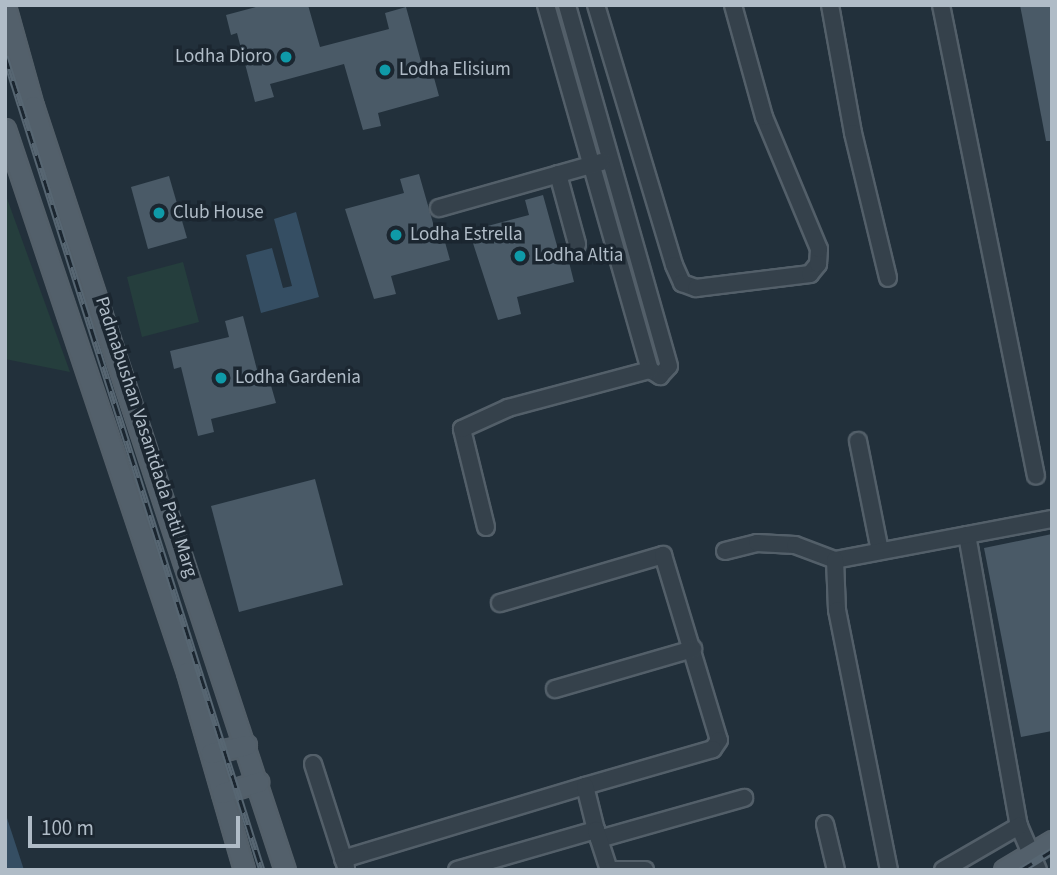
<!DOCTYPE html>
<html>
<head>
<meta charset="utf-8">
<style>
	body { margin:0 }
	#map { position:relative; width:1057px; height:875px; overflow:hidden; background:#22303b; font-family:"Source Sans 3",sans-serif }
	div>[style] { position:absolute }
	.green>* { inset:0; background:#253e3d }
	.water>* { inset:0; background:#354e63 }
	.building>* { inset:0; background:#4a5a67 }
	.roads { filter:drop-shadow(2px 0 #535f69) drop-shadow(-2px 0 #535f69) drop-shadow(0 2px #535f69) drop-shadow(0 -2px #535f69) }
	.minor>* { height:16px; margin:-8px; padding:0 8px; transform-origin:8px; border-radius:8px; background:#35414b }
	.major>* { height:19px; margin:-9.5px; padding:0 9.5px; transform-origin:9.5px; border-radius:9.5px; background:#53606b }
	.rail>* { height:7px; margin-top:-3.5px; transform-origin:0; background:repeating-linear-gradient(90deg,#1b2630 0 13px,#576672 0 26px); box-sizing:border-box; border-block:2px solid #576672 }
	.dots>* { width:19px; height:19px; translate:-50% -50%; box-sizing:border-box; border:4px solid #1b2630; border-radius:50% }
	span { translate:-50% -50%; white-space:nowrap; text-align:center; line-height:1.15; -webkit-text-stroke:7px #1b2630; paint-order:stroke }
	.poi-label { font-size:19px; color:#b0bcc7 }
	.right { translate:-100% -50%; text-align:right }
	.left { translate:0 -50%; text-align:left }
	.street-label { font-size:19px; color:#b0bcc7 }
	.frame { position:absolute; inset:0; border:7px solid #b0bcc7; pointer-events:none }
	.scale { position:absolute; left:28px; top:816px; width:212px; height:32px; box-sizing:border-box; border:4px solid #b0bcc7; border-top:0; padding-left:9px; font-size:21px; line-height:24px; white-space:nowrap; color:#b0bcc7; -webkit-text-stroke:5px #1b2630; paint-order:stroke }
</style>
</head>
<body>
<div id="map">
	<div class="green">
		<i style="clip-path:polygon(5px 193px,70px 372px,5px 359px)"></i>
		<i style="clip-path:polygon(183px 262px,199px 322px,142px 337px,127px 277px)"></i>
	</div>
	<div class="water">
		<i style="clip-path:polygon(296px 212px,319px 297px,261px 313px,246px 255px,272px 248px,283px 288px,292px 286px,274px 219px)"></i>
		<i style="clip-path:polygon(5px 812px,24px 870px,5px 870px)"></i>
	</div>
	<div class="building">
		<i style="clip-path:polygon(263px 5px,308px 5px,320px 47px,389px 29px,385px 13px,406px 7px,425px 76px,433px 74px,439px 96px,378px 113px,381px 126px,363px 130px,344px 64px,270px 84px,274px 97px,255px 102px,237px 33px,231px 35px,226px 15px)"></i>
		<i style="clip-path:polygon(1020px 5px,1052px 5px,1052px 141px,1046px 141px)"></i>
		<i style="clip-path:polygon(419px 174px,439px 244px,445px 242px,450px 260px,391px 276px,396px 294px,374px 299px,345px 209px,404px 193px,400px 179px)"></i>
		<i style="clip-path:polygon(169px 176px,187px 238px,148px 249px,131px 187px)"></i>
		<i style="clip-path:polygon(543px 195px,562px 264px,569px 262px,574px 282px,517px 297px,521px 314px,498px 320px,469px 231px,529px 215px,525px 200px)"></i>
		<i style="clip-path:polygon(243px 316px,261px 385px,270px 382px,276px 403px,211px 419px,214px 432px,198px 436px,181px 367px,174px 369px,170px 351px,229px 337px,225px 321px)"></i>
		<i style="clip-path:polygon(315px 479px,343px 585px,239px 612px,211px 506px)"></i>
		<i style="clip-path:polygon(1052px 534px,1052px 731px,1021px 737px,984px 548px)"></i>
	</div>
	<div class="roads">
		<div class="minor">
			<i style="left:546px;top:5px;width:380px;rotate:74.1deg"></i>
			<i style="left:650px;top:370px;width:12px;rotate:31deg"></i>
			<i style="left:660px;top:376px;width:13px;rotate:-48deg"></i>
			<i style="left:669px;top:366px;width:375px;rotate:-105.8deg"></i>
			<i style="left:596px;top:5px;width:271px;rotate:73.3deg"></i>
			<i style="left:674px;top:265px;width:20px;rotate:66deg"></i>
			<i style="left:682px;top:283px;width:15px;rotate:20deg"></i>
			<i style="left:696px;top:288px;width:115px;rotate:-7deg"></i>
			<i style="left:810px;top:274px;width:13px;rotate:-51deg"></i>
			<i style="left:818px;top:264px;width:15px;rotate:-86deg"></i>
			<i style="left:819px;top:249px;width:143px;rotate:-112.6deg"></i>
			<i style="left:764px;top:117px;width:116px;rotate:-105.5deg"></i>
			<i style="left:830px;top:5px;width:130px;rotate:79.8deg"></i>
			<i style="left:853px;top:133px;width:149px;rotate:76.4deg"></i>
			<i style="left:941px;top:5px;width:480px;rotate:78.6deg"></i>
			<i style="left:558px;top:174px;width:73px;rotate:74.8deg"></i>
			<i style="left:439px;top:208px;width:169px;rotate:-15.8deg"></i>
			<i style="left:858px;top:441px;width:112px;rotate:78.7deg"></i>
			<i style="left:486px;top:527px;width:101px;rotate:-103.8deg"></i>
			<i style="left:462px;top:429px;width:51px;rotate:-24.5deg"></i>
			<i style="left:508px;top:408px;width:147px;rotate:-15deg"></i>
			<i style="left:967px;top:535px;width:296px;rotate:79.9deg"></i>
			<i style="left:1019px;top:826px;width:48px;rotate:66.6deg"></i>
			<i style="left:725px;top:551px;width:33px;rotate:-14deg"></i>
			<i style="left:757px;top:543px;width:38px;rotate:3deg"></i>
			<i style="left:795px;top:545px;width:43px;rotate:20.6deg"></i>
			<i style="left:835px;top:560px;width:221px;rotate:-10.7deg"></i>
			<i style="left:835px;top:560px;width:50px;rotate:87.7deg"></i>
			<i style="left:837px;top:610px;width:265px;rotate:78.7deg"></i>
			<i style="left:500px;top:603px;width:170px;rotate:-16.4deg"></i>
			<i style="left:663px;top:555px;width:193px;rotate:73.2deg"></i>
			<i style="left:719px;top:740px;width:11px;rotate:124deg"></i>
			<i style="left:713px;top:749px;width:133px;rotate:163.9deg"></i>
			<i style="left:555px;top:689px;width:144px;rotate:-16.2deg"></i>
			<i style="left:313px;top:764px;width:108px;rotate:72.2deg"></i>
			<i style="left:825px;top:824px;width:47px;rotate:76.6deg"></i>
			<i style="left:599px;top:839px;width:151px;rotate:-15.8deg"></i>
			<i style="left:343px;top:859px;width:253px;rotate:-16.8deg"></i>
			<i style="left:585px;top:786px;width:45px;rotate:76deg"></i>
			<i style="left:457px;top:870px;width:145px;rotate:-16.1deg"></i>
			<i style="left:596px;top:830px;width:42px;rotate:72deg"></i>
			<i style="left:611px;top:870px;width:34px"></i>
			<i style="left:943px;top:870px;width:88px;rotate:-30.1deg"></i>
		</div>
		<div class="major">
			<i style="left:5px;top:6px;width:104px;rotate:74.4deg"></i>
			<i style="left:33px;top:106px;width:804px;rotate:71.75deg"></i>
			<i style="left:5px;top:129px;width:573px;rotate:71.47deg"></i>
			<i style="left:187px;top:672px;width:206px;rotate:73.9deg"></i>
			<i style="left:211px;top:753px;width:36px;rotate:-13deg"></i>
			<i style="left:222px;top:793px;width:38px;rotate:-17deg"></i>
			<i style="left:1004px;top:870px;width:56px;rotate:-31.1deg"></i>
		</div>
	</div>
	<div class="rail">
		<i style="left:5px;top:56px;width:854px;rotate:72.48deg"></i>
		<i style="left:1021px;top:870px;width:36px;rotate:-32deg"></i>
	</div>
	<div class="dots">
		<i style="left:286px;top:57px;background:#0f9aa8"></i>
		<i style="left:385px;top:70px;background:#0f9aa8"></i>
		<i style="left:159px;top:213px;background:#0f9aa8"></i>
		<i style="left:396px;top:235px;background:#0f9aa8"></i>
		<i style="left:520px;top:256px;background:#0f9aa8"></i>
		<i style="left:221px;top:378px;background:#0f9aa8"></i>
	</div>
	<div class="poi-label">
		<span class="right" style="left:272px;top:57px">Lodha Dioro</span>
		<span class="left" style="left:399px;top:70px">Lodha Elisium</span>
		<span class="left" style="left:173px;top:213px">Club House</span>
		<span class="left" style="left:410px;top:235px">Lodha Estrella</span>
		<span class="left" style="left:534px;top:256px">Lodha Altia</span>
		<span class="left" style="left:235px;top:378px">Lodha Gardenia</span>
	</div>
	<div class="street-label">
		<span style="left:146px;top:437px;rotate:72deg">Padmabushan Vasantdada Patil Marg</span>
	</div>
	<div class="frame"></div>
	<div class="scale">100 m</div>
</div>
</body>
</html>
